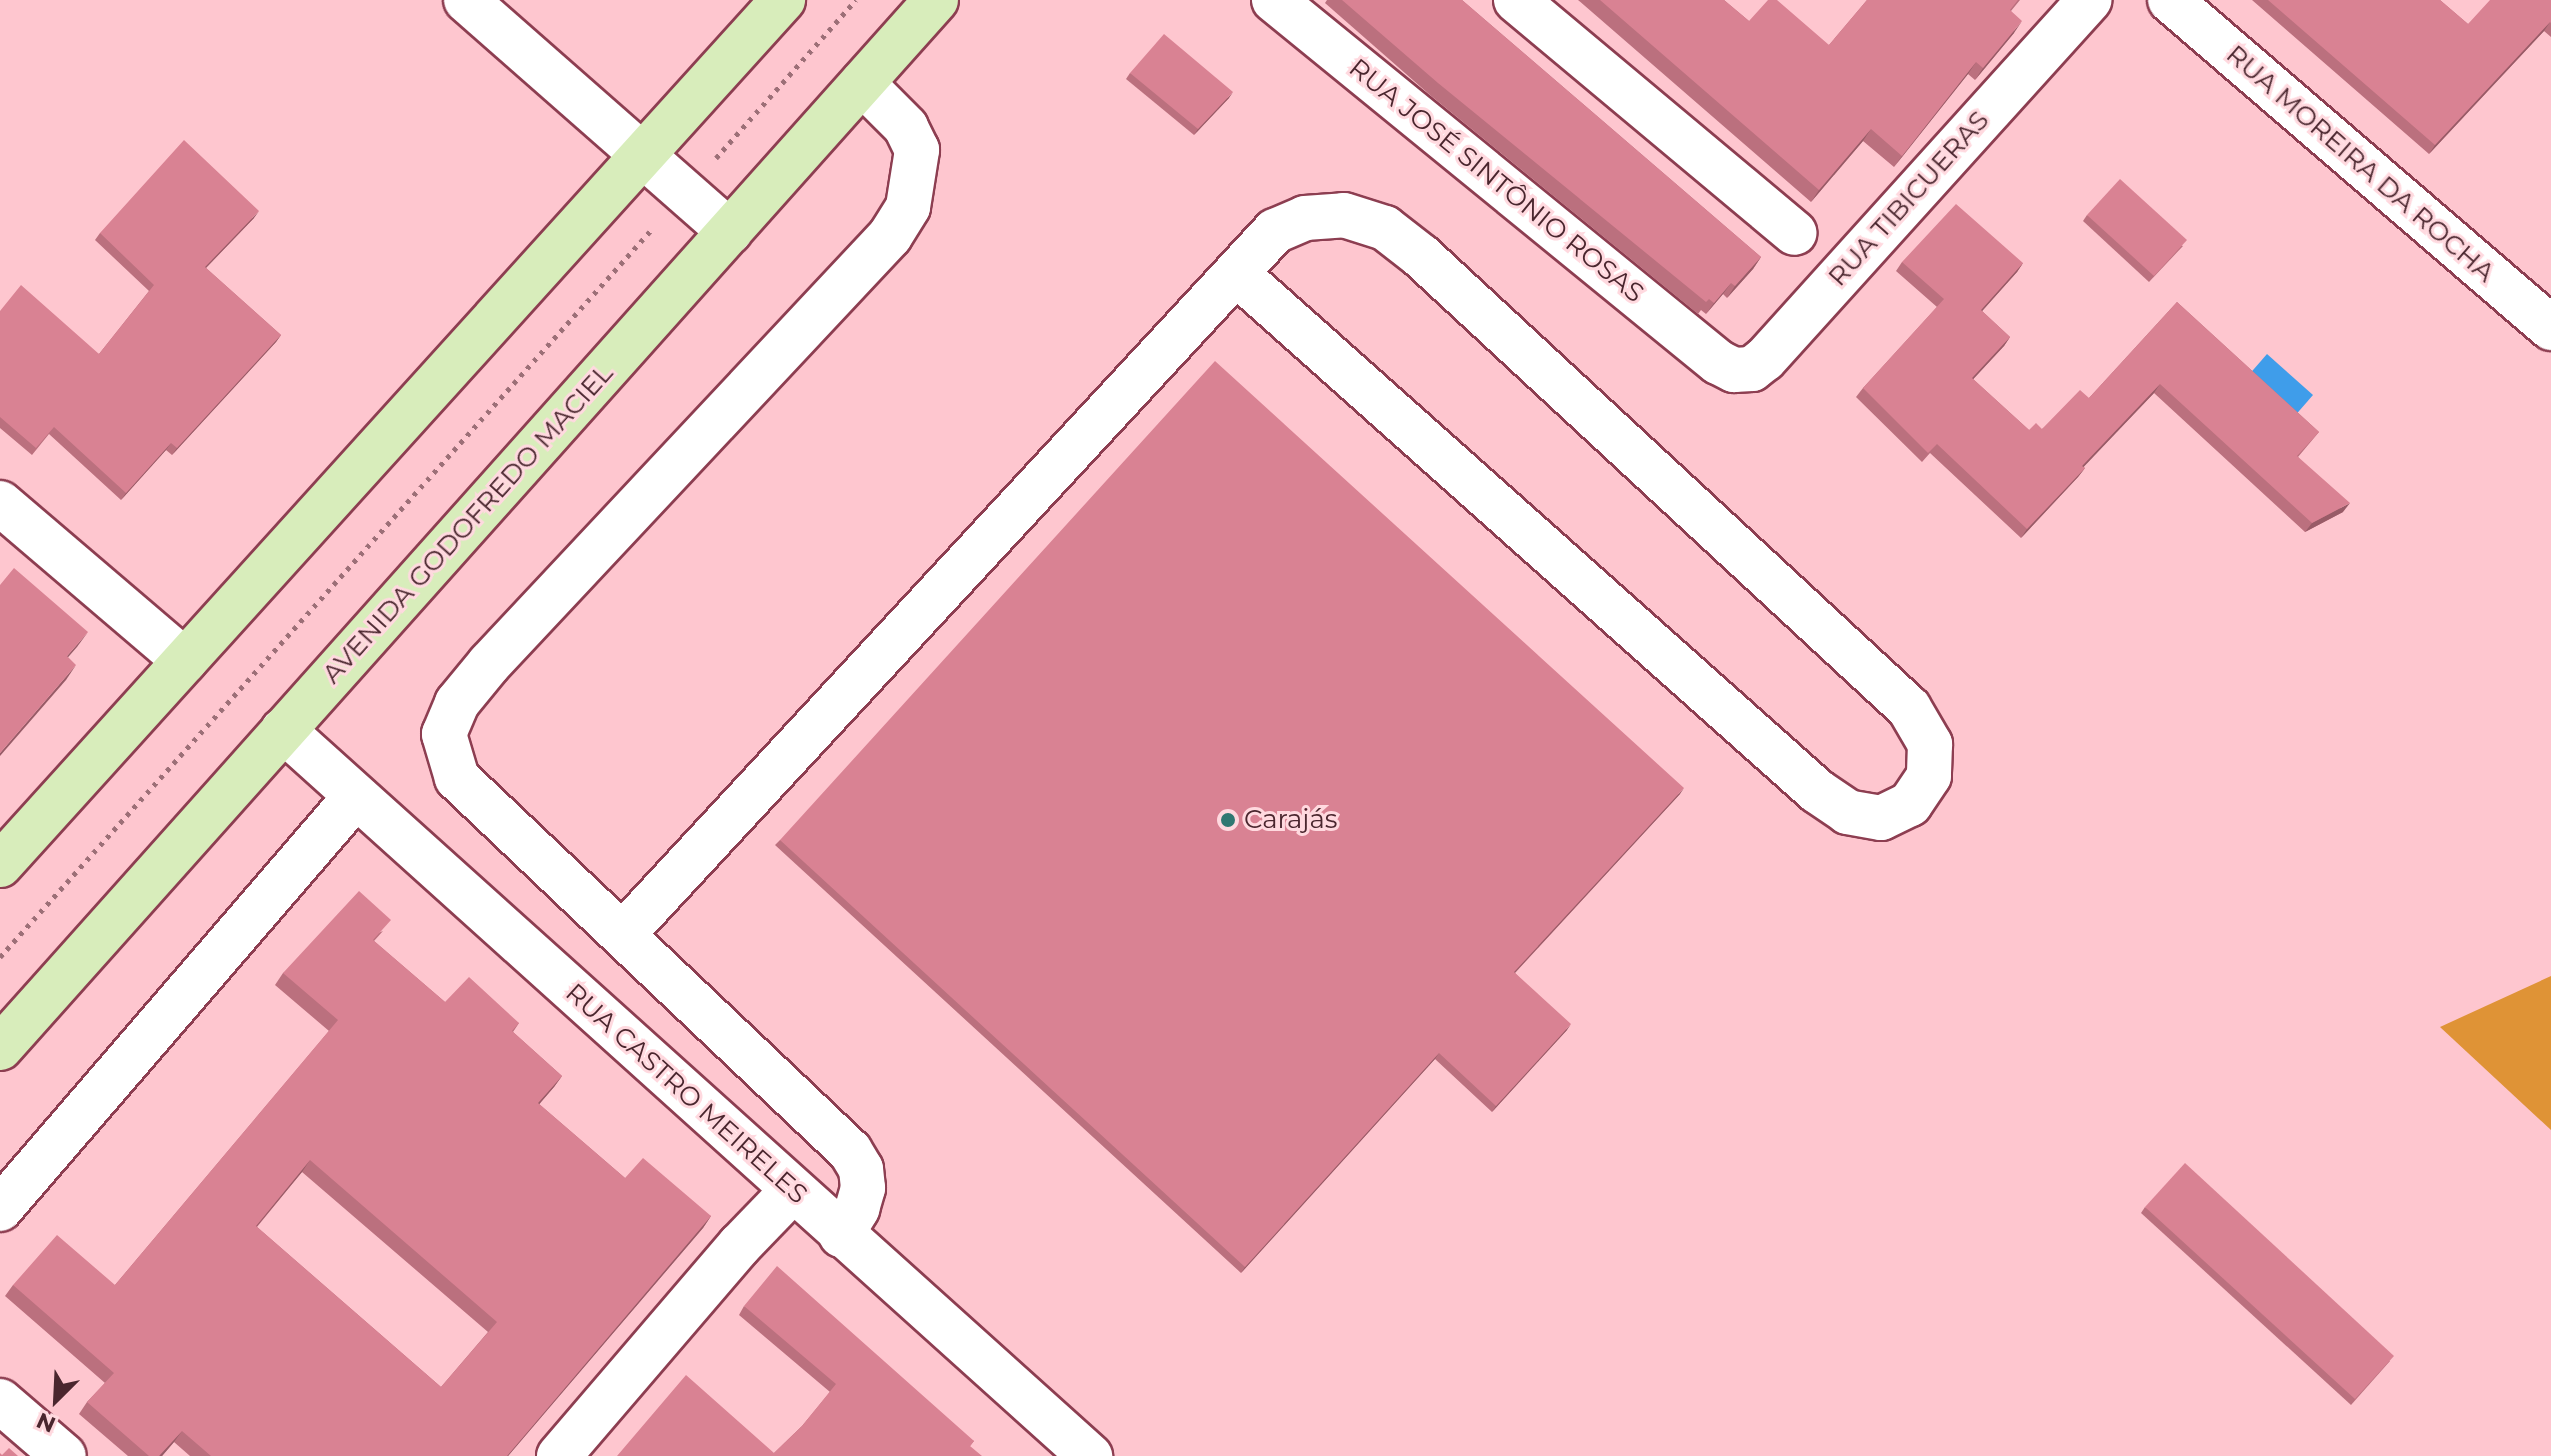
<!DOCTYPE html>
<html>
<head>
<meta charset="utf-8">
<style>
	body { margin:0 }
	#map { position:relative; width:2551px; height:1456px; overflow:hidden; background:#fec6cf; font-family:Montserrat,sans-serif }
	div>[style] { position:absolute }
	.green>* { inset:0; background:#df9336 }
	.water>* { inset:0; background:#3f9dea }
	.path>* { height:5px; margin-top:-2.5px; transform-origin:0; background:repeating-linear-gradient(90deg,#9c6f77 0 4px,transparent 0 10px) }
	.roads { filter:drop-shadow(2px 0 #8d3e51) drop-shadow(-2px 0 #8d3e51) drop-shadow(0 2px #8d3e51) drop-shadow(0 -2px #8d3e51) }
	.minor>* { height:44px; margin:-22px; padding:0 22px; transform-origin:22px; border-radius:22px; background:#fff }
	.major>* { height:44px; margin:-22px; padding:0 22px; transform-origin:22px; border-radius:22px; background:#d8edbb }
	.wall>* { inset:0; background:#bb707e }
	.shaded-wall>* { inset:0; background:#985b67 }
	.building>* { inset:0; background:#d98293 }
	.dots>* { width:22px; height:22px; translate:-50% -50%; box-sizing:border-box; border:4px solid #ffd9df; border-radius:50% }
	span { translate:-50% -50%; white-space:nowrap; text-align:center; line-height:1.15; -webkit-text-stroke:6px #ffd9df; paint-order:stroke }
	.street-label { font-size:26px; color:#4a262e }
	.poi-label { font-size:26px; color:#4a262e }
	.left { translate:0 -50%; text-align:left }
	.north { position:absolute; left:16px; top:1360px; width:80px; height:80px; -webkit-text-stroke:6px #ffd9df; paint-order:stroke; rotate:204deg; font-size:22px; font-weight:700; line-height:32px; text-align:center; color:#4a262e }
	.north::after { content:''; display:block; margin:auto; width:28px; height:36px; background:#4a262e; clip-path:polygon(50% 0,100% 100%,50% 72%,0 100%) }
</style>
</head>
<body>
<div id="map">
	<div class="green">
		<i style="clip-path:polygon(2551px 976px,2551px 1130px,2440px 1027px)"></i>
	</div>
	<div class="water">
		<i style="clip-path:polygon(2267px 354px,2313px 395px,2293px 418px,2247px 377px)"></i>
	</div>
	<div class="path">
		<i style="left:716px;top:158px;width:211px;rotate:-48.5deg"></i>
		<i style="left:0;top:957px;width:979px;rotate:-48.15deg"></i>
	</div>
	<div class="roads">
		<div class="minor">
			<i style="left:466px;top:0;width:351px;rotate:41.3deg"></i>
			<i style="left:1274px;top:0;width:573px;rotate:39.19deg"></i>
			<i style="left:1718px;top:362px;width:18px;rotate:27deg"></i>
			<i style="left:1734px;top:370px;width:18px;rotate:-3deg"></i>
			<i style="left:1752px;top:369px;width:16px;rotate:-38deg"></i>
			<i style="left:1765px;top:359px;width:484px;rotate:-47.9deg"></i>
			<i style="left:1516px;top:0;width:363px;rotate:39.9deg"></i>
			<i style="left:2170px;top:0;width:503px;rotate:40.72deg"></i>
			<i style="left:0;top:503px;width:243px;rotate:40.5deg"></i>
			<i style="left:283px;top:730px;width:1086px;rotate:41.98deg"></i>
			<i style="left:623px;top:934px;width:959px;rotate:-47.16deg"></i>
			<i style="left:1275px;top:231px;width:33px;rotate:-23deg"></i>
			<i style="left:1305px;top:218px;width:39px;rotate:-4deg"></i>
			<i style="left:1344px;top:215px;width:43px;rotate:17.6deg"></i>
			<i style="left:1385px;top:228px;width:46px;rotate:37.9deg"></i>
			<i style="left:1421px;top:256px;width:665px;rotate:42.81deg"></i>
			<i style="left:1909px;top:708px;width:42px;rotate:59.7deg"></i>
			<i style="left:1930px;top:744px;width:32px;rotate:92deg"></i>
			<i style="left:1929px;top:776px;width:34px;rotate:124deg"></i>
			<i style="left:1910px;top:804px;width:32px;rotate:154deg"></i>
			<i style="left:1881px;top:818px;width:34px;rotate:-170deg"></i>
			<i style="left:1848px;top:812px;width:37px;rotate:-146deg"></i>
			<i style="left:1817px;top:791px;width:777px;rotate:-138.29deg"></i>
			<i style="left:0;top:1209px;width:545px;rotate:-49.24deg"></i>
			<i style="left:841px;top:1235px;width:31px;rotate:-58deg"></i>
			<i style="left:857px;top:1209px;width:22px;rotate:-74deg"></i>
			<i style="left:863px;top:1188px;width:19px;rotate:-96deg"></i>
			<i style="left:861px;top:1169px;width:21px;rotate:-121deg"></i>
			<i style="left:850px;top:1151px;width:542px;rotate:-136.5deg"></i>
			<i style="left:457px;top:778px;width:46px;rotate:-106.5deg"></i>
			<i style="left:444px;top:734px;width:34px;rotate:-67deg"></i>
			<i style="left:457px;top:703px;width:50px;rotate:-50.6deg"></i>
			<i style="left:489px;top:664px;width:587px;rotate:-46.87deg"></i>
			<i style="left:890px;top:236px;width:34px;rotate:-58deg"></i>
			<i style="left:908px;top:207px;width:58px;rotate:-81deg"></i>
			<i style="left:917px;top:150px;width:25px;rotate:-116deg"></i>
			<i style="left:906px;top:127px;width:62px;rotate:-135deg"></i>
			<i style="left:0;top:1401px;width:84px;rotate:40.7deg"></i>
			<i style="left:559px;top:1456px;width:278px;rotate:-49.4deg"></i>
			<i style="left:740px;top:1245px;width:76px;rotate:-46.1deg"></i>
		</div>
		<div class="major">
			<i style="left:0;top:865px;width:1167px;rotate:-47.85deg"></i>
			<i style="left:0;top:1048px;width:1405px;rotate:-48.23deg"></i>
		</div>
	</div>
	<div class="wall">
		<i style="clip-path:polygon(1327px 0,1462px 0,1761px 257px,1753px 269px,1727px 298px,1723px 294px,1706px 314px,1701px 310px,1698px 314px,1430px 95px,1325px 3px)"></i>
		<i style="clip-path:polygon(1578px 0,1724px 0,1749px 21px,1829px 45px,1867px 0,2020px 0,2011px 11px,2014px 33px,1975px 80px,1968px 74px,1894px 167px,1863px 141px,1811px 202px)"></i>
		<i style="clip-path:polygon(2252px 0,2440px 0,2468px 24px,2551px 0,2551px 37px,2544px 31px,2429px 154px)"></i>
		<i style="clip-path:polygon(1130px 73px,1229px 98px,1194px 135px,1126px 79px)"></i>
		<i style="clip-path:polygon(2087px 215px,2183px 246px,2149px 282px,2083px 221px)"></i>
		<i style="clip-path:polygon(254px 218px,206px 268px,281px 335px,276px 342px,172px 455px,166px 450px,121px 500px,49px 434px,32px 455px,0 428px,0 311px,99px 354px,149px 291px,95px 240px,100px 233px)"></i>
		<i style="clip-path:polygon(1902px 262px,2023px 263px,2017px 272px,1982px 311px,2010px 337px,2004px 346px,1973px 379px,2029px 430px,2042px 429px,2089px 398px,2177px 302px,2319px 432px,2298px 457px,2343px 512px,2305px 532px,2154px 393px,2083px 467px,2085px 468px,2078px 477px,2021px 538px,1930px 453px,1922px 462px,1856px 397px,1863px 388px,1937px 307px,1896px 271px)"></i>
		<i style="clip-path:polygon(1680px 794px,1515px 973px,1567px 1030px,1492px 1112px,1435px 1059px,1241px 1273px,775px 845px,780px 840px)"></i>
		<i style="clip-path:polygon(evenodd,383px 931px,374px 941px,445px 1002px,519px 1023px,513px 1032px,562px 1076px,554px 1087px,539px 1104px,625px 1178px,711px 1216px,703px 1228px,508px 1456px,190px 1456px,174px 1442px,162px 1456px,128px 1456px,79px 1414px,87px 1402px,105px 1383px,5px 1296px,13px 1285px,115px 1285px,329px 1031px,275px 985px,283px 973px,383px 931px,302px 1172px,488px 1332px,441px 1387px,257px 1227px,302px 1172px)"></i>
		<i style="clip-path:polygon(2145px 1207px,2390px 1361px,2351px 1405px,2141px 1213px)"></i>
		<i style="clip-path:polygon(744px 1306px,974px 1441px,970px 1446px,774px 1453px,802px 1426px,830px 1392px,739px 1315px)"></i>
	</div>
	<div class="shaded-wall">
		<i style="clip-path:polygon(2022px 21px,2014px 33px,1975px 80px,1983px 68px)"></i>
		<i style="clip-path:polygon(2550px 22px,2544px 31px,2429px 154px,2435px 145px)"></i>
		<i style="clip-path:polygon(1976px 62px,1968px 74px,1894px 167px,1902px 156px)"></i>
		<i style="clip-path:polygon(1233px 92px,1229px 98px,1194px 135px,1198px 129px)"></i>
		<i style="clip-path:polygon(1871px 129px,1863px 141px,1811px 202px,1819px 190px)"></i>
		<i style="clip-path:polygon(259px 211px,254px 218px,200px 274px,205px 267px)"></i>
		<i style="clip-path:polygon(1761px 257px,1753px 269px,1727px 298px,1735px 286px)"></i>
		<i style="clip-path:polygon(2023px 263px,2017px 272px,1975px 319px,1981px 310px)"></i>
		<i style="clip-path:polygon(1731px 283px,1723px 294px,1706px 314px,1714px 303px)"></i>
		<i style="clip-path:polygon(281px 335px,276px 342px,172px 455px,177px 448px)"></i>
		<i style="clip-path:polygon(2010px 337px,2004px 346px,1966px 387px,1972px 378px)"></i>
		<i style="clip-path:polygon(2160px 384px,2154px 393px,2076px 475px,2082px 466px)"></i>
		<i style="clip-path:polygon(171px 443px,166px 450px,121px 500px,126px 493px)"></i>
		<i style="clip-path:polygon(2085px 468px,2078px 477px,2021px 538px,2027px 529px)"></i>
		<i style="clip-path:polygon(2350px 503px,2343px 512px,2305px 532px,2312px 523px)"></i>
		<i style="clip-path:polygon(88px 632px,77px 647px,56px 671px,67px 656px)"></i>
		<i style="clip-path:polygon(76px 665px,66px 680px,0 756px,0 753px)"></i>
		<i style="clip-path:polygon(1684px 788px,1680px 794px,1510px 978px,1514px 972px)"></i>
		<i style="clip-path:polygon(1571px 1024px,1567px 1030px,1492px 1112px,1496px 1106px)"></i>
		<i style="clip-path:polygon(1439px 1053px,1435px 1059px,1241px 1273px,1245px 1267px)"></i>
		<i style="clip-path:polygon(562px 1076px,554px 1087px,530px 1115px,538px 1103px)"></i>
		<i style="clip-path:polygon(310px 1160px,302px 1172px,248px 1237px,256px 1226px)"></i>
		<i style="clip-path:polygon(711px 1216px,703px 1228px,508px 1456px,507px 1456px)"></i>
		<i style="clip-path:polygon(182px 1431px,174px 1442px,162px 1456px,159px 1456px)"></i>
	</div>
	<div class="building">
		<i style="clip-path:polygon(1342px 0,1462px 0,1761px 257px,1735px 286px,1731px 283px,1714px 303px,1709px 299px,1706px 302px,1438px 83px)"></i>
		<i style="clip-path:polygon(1600px 0,1724px 0,1749px 21px,1768px 0,1777px 0,1829px 45px,1867px 0,2018px 0,2010px 10px,2022px 21px,1983px 68px,1976px 62px,1902px 156px,1871px 129px,1819px 190px)"></i>
		<i style="clip-path:polygon(2268px 0,2440px 0,2468px 24px,2490px 0,2551px 0,2551px 23px,2550px 22px,2435px 145px)"></i>
		<i style="clip-path:polygon(1164px 34px,1233px 92px,1198px 129px,1130px 73px)"></i>
		<i style="clip-path:polygon(184px 140px,259px 211px,205px 267px,281px 335px,177px 448px,171px 443px,126px 493px,54px 427px,36px 448px,0 417px,0 311px,21px 285px,99px 354px,154px 285px,100px 233px)"></i>
		<i style="clip-path:polygon(2120px 179px,2187px 240px,2154px 276px,2087px 215px)"></i>
		<i style="clip-path:polygon(1956px 204px,2023px 263px,1981px 310px,2010px 337px,1972px 378px,2029px 430px,2036px 423px,2042px 429px,2080px 390px,2089px 398px,2177px 302px,2319px 432px,2297px 456px,2350px 503px,2312px 523px,2160px 384px,2082px 466px,2085px 468px,2027px 529px,1937px 444px,1928px 453px,1863px 388px,1944px 299px,1902px 262px)"></i>
		<i style="clip-path:polygon(1215px 361px,1684px 788px,1514px 972px,1571px 1024px,1496px 1106px,1439px 1053px,1245px 1267px,780px 840px)"></i>
		<i style="clip-path:polygon(14px 568px,88px 632px,67px 656px,76px 665px,0 753px,0 585px)"></i>
		<i style="clip-path:polygon(evenodd,359px 891px,391px 920px,373px 940px,445px 1002px,469px 977px,519px 1023px,512px 1031px,562px 1076px,538px 1103px,625px 1178px,643px 1158px,711px 1216px,507px 1456px,211px 1456px,182px 1431px,159px 1456px,149px 1456px,87px 1402px,114px 1373px,13px 1285px,57px 1235px,115px 1285px,338px 1020px,283px 973px,359px 891px,310px 1160px,497px 1322px,441px 1387px,256px 1226px,310px 1160px)"></i>
		<i style="clip-path:polygon(2185px 1163px,2394px 1356px,2355px 1399px,2145px 1207px)"></i>
		<i style="clip-path:polygon(777px 1266px,974px 1441px,970px 1446px,982px 1456px,617px 1456px,686px 1375px,774px 1453px,802px 1426px,836px 1384px,744px 1306px)"></i>
		<i style="clip-path:polygon(9px 1448px,18px 1456px,0 1456px,0 1453px,2px 1455px)"></i>
	</div>
	<div class="dots">
		<i style="left:1228px;top:820px;background:#317872"></i>
	</div>
	<div class="street-label">
		<span style="left:2360px;top:164px;rotate:41deg">RUA MOREIRA DA ROCHA</span>
		<span style="left:1496px;top:181px;rotate:39deg">RUA JOSÉ SINTÔNIO ROSAS</span>
		<span style="left:1909px;top:199px;rotate:-48deg">RUA TIBICUERAS</span>
		<span style="left:468px;top:524px;rotate:-48deg">AVENIDA GODOFREDO MACIEL</span>
		<span style="left:686px;top:1094px;rotate:42deg">RUA CASTRO MEIRELES</span>
	</div>
	<div class="poi-label">
		<span class="left" style="left:1244px;top:820px">Carajás</span>
	</div>
	<div class="north">N</div>
</div>
</body>
</html>
